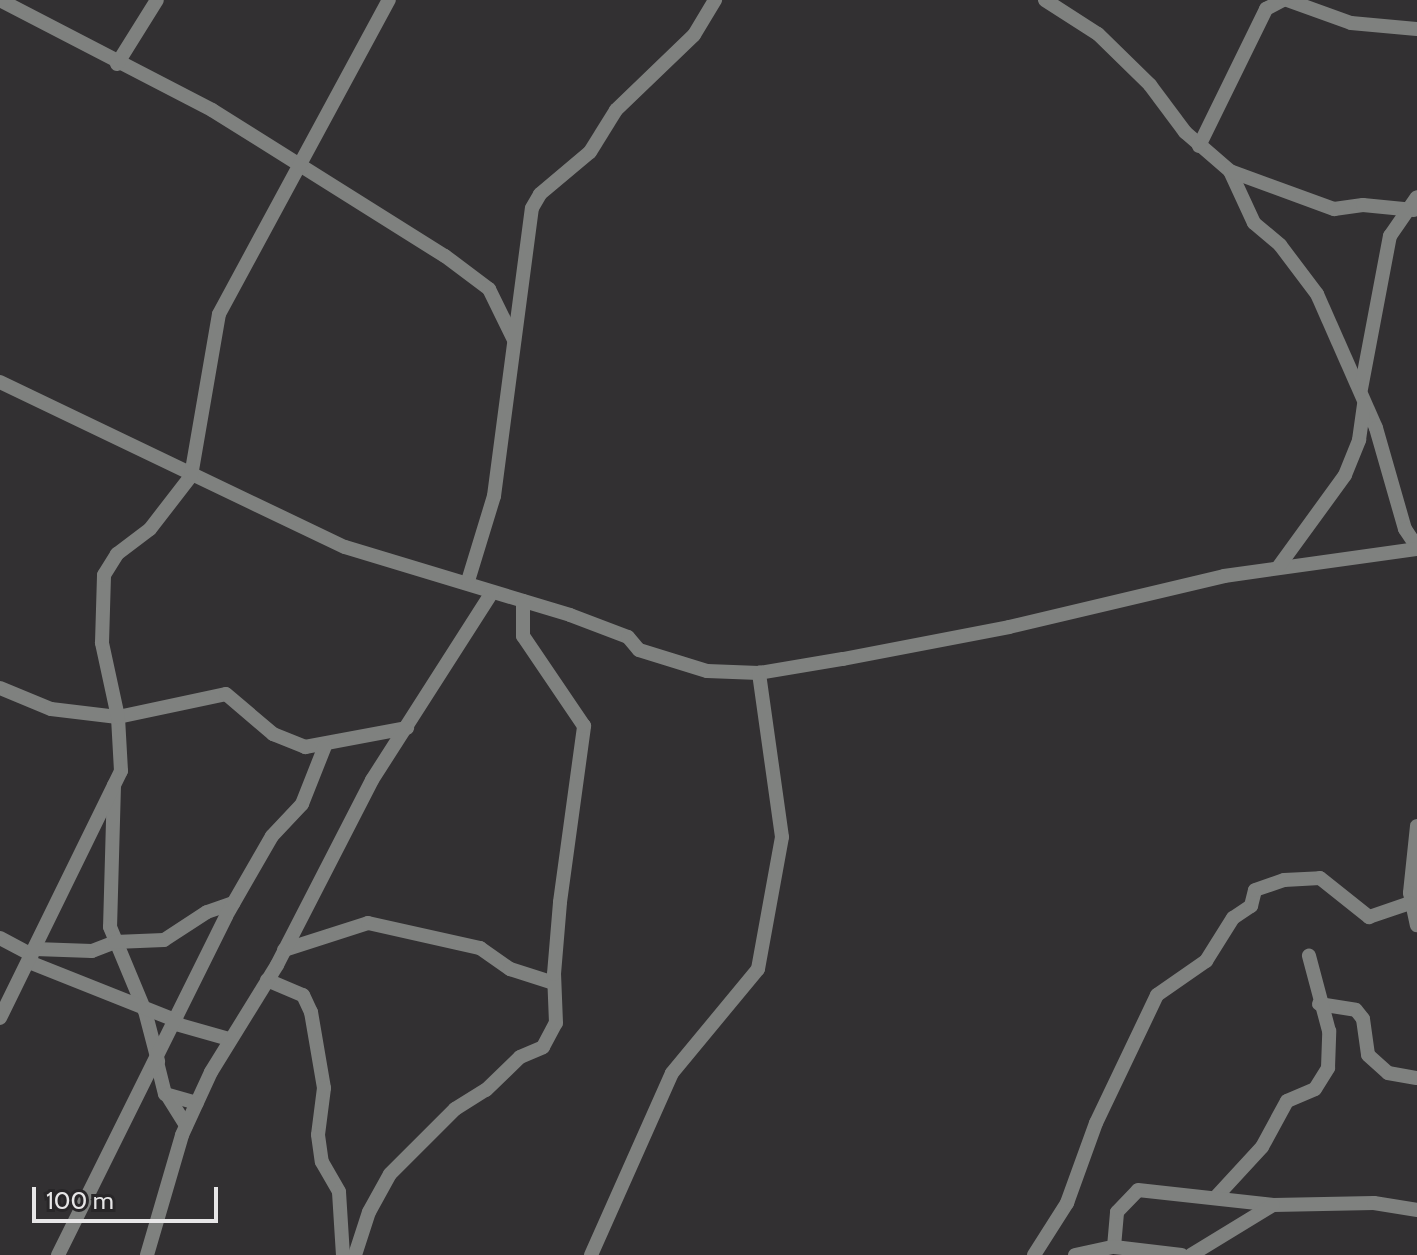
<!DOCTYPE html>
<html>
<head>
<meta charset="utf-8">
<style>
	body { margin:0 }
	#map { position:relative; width:1417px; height:1255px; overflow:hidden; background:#323032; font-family:Cabin,sans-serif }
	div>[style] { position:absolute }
	.street>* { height:14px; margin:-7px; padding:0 7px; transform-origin:7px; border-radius:7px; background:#7f817f }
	span { translate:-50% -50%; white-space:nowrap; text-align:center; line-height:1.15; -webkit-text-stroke:7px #282628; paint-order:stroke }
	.scale { position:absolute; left:32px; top:1187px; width:186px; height:36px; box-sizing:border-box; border:4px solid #e7e6e7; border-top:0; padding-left:10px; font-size:24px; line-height:28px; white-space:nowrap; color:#e7e6e7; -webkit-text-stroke:6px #282628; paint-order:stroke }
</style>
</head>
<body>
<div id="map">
	<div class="street">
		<i style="left:0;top:0;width:239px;rotate:27.4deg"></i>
		<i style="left:212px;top:110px;width:275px;rotate:32.1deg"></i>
		<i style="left:445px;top:256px;width:55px;rotate:36.9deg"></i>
		<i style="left:489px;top:289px;width:57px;rotate:63.9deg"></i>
		<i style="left:1045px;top:0;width:63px;rotate:32.7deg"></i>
		<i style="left:1098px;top:34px;width:73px;rotate:44.4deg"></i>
		<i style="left:1150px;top:85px;width:59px;rotate:53.3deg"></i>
		<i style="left:1185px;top:132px;width:60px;rotate:40.9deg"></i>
		<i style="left:1230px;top:171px;width:57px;rotate:65.2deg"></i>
		<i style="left:1254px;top:223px;width:34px;rotate:40deg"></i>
		<i style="left:1280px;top:245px;width:61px;rotate:52.9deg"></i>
		<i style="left:1317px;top:294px;width:146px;rotate:66.2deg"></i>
		<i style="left:1376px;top:428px;width:105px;rotate:74deg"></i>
		<i style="left:1405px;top:529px;width:22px;rotate:56deg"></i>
		<i style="left:1287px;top:0;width:68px;rotate:19.8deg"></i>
		<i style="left:1351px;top:23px;width:66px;rotate:5.2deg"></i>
		<i style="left:117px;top:64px;width:75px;rotate:-58deg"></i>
		<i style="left:1199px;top:146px;width:153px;rotate:-63.9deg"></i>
		<i style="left:1266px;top:9px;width:19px;rotate:-28deg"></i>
		<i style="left:1230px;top:171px;width:111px;rotate:20.1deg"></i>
		<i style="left:1334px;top:209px;width:29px;rotate:-8deg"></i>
		<i style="left:1363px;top:205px;width:51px;rotate:5.6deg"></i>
		<i style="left:0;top:382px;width:382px;rotate:25.6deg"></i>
		<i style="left:345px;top:547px;width:235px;rotate:16.8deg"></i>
		<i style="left:570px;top:615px;width:62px;rotate:20.8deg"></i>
		<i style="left:628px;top:637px;width:17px;rotate:50deg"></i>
		<i style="left:639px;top:650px;width:71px;rotate:17.2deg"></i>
		<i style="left:707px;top:671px;width:52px;rotate:2.2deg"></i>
		<i style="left:759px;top:673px;width:85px;rotate:-9.5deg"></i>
		<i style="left:843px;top:659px;width:169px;rotate:-10.9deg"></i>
		<i style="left:1009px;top:627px;width:221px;rotate:-13.3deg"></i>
		<i style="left:1224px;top:576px;width:195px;rotate:-8deg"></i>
		<i style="left:1361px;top:389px;width:156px;rotate:-79.3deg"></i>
		<i style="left:1390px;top:236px;width:47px;rotate:-55.3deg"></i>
		<i style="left:1279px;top:566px;width:112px;rotate:-54deg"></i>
		<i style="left:1345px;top:475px;width:38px;rotate:-68deg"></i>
		<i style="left:1359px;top:440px;width:36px;rotate:-82deg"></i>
		<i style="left:468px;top:581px;width:89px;rotate:-73deg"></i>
		<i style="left:494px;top:496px;width:290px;rotate:-82.5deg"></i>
		<i style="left:532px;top:208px;width:16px;rotate:-60deg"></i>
		<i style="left:540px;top:194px;width:65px;rotate:-40deg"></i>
		<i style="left:590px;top:152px;width:49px;rotate:-58.2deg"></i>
		<i style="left:616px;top:110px;width:108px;rotate:-43.9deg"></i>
		<i style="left:694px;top:35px;width:41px;rotate:-59deg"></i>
		<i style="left:0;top:688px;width:55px;rotate:22.4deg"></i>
		<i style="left:51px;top:709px;width:67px;rotate:6.8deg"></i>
		<i style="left:118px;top:717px;width:110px;rotate:-12deg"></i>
		<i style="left:226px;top:694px;width:62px;rotate:40.4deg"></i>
		<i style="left:273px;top:734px;width:35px;rotate:22deg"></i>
		<i style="left:305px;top:747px;width:104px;rotate:-10.6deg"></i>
		<i style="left:114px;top:785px;width:142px;rotate:91.6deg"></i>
		<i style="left:110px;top:927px;width:91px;rotate:67.4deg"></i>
		<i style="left:145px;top:1011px;width:52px;rotate:75.4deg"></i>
		<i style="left:1417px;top:826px;width:67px;rotate:96deg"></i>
		<i style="left:1410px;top:893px;width:33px;rotate:78deg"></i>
		<i style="left:0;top:938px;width:36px;rotate:28deg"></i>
		<i style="left:35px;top:949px;width:57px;rotate:2deg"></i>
		<i style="left:92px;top:951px;width:25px;rotate:-21deg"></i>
		<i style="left:115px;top:942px;width:49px;rotate:-2.3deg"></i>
		<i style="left:164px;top:940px;width:51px;rotate:-33.1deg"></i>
		<i style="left:207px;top:912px;width:28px;rotate:-19deg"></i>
		<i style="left:284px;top:950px;width:88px;rotate:-17.8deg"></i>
		<i style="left:368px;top:923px;width:115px;rotate:12.6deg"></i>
		<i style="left:480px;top:948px;width:37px;rotate:35deg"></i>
		<i style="left:510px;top:969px;width:46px;rotate:17.7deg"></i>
		<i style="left:29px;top:962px;width:159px;rotate:21.7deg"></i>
		<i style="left:267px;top:980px;width:39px;rotate:23deg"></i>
		<i style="left:303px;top:995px;width:19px;rotate:65deg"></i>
		<i style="left:311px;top:1012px;width:77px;rotate:80.3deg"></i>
		<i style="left:324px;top:1088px;width:47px;rotate:97.3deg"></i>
		<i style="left:318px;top:1135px;width:27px;rotate:82deg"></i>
		<i style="left:322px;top:1162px;width:34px;rotate:60deg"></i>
		<i style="left:339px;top:1192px;width:63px;rotate:86.4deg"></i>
		<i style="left:1319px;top:1004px;width:37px;rotate:9deg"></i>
		<i style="left:1356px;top:1010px;width:11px;rotate:52deg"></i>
		<i style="left:1363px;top:1019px;width:36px;rotate:82deg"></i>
		<i style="left:1368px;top:1055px;width:27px;rotate:42deg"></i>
		<i style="left:1388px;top:1073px;width:29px;rotate:10deg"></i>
		<i style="left:0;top:1018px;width:275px;rotate:-63.9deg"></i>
		<i style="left:121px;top:771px;width:54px;rotate:-93.2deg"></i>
		<i style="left:118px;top:717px;width:76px;rotate:-102.2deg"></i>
		<i style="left:102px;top:643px;width:68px;rotate:-88.3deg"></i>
		<i style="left:104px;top:575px;width:25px;rotate:-58deg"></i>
		<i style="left:117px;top:554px;width:41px;rotate:-37.1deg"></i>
		<i style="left:150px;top:529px;width:67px;rotate:-52.3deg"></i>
		<i style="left:191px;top:476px;width:164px;rotate:-80.2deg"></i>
		<i style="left:219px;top:314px;width:357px;rotate:-61.6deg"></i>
		<i style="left:176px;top:1024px;width:55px;rotate:15.8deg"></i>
		<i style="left:157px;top:1062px;width:33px;rotate:76deg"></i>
		<i style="left:165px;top:1094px;width:33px;rotate:16deg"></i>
		<i style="left:167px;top:1095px;width:36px;rotate:58deg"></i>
		<i style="left:1215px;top:1198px;width:69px;rotate:-47.3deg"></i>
		<i style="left:1262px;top:1147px;width:52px;rotate:-61.5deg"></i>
		<i style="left:1287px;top:1101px;width:30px;rotate:-23deg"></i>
		<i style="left:1315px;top:1089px;width:25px;rotate:-58deg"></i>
		<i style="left:1328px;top:1068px;width:37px;rotate:-88deg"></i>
		<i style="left:1329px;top:1031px;width:78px;rotate:-104.9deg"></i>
		<i style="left:1114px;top:1247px;width:35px;rotate:-85deg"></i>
		<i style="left:1117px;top:1212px;width:30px;rotate:-46deg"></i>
		<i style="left:1138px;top:1190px;width:136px;rotate:6.3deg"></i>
		<i style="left:1273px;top:1205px;width:101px;rotate:-1.1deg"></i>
		<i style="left:1374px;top:1203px;width:44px;rotate:9.2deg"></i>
		<i style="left:58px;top:1255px;width:378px;rotate:-63.6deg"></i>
		<i style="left:226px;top:916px;width:92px;rotate:-60.1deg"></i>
		<i style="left:272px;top:836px;width:44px;rotate:-46.8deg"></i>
		<i style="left:302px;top:804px;width:62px;rotate:-68.4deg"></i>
		<i style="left:147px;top:1255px;width:125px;rotate:-73.7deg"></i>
		<i style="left:182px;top:1135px;width:69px;rotate:-65.3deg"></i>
		<i style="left:211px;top:1072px;width:126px;rotate:-58.3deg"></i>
		<i style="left:277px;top:965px;width:208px;rotate:-62.8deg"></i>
		<i style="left:372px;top:780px;width:223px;rotate:-57.4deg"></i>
		<i style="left:355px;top:1255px;width:45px;rotate:-72deg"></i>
		<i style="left:369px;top:1212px;width:43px;rotate:-61.1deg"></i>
		<i style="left:390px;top:1174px;width:92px;rotate:-45deg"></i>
		<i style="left:455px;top:1109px;width:36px;rotate:-32deg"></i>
		<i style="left:486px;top:1090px;width:47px;rotate:-44.1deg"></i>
		<i style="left:520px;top:1057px;width:25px;rotate:-23deg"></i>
		<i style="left:543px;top:1047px;width:27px;rotate:-62deg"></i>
		<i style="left:556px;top:1023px;width:49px;rotate:-92.3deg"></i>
		<i style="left:554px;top:974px;width:72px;rotate:-85.2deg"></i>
		<i style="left:560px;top:902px;width:178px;rotate:-82.2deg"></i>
		<i style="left:584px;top:726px;width:109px;rotate:-124.1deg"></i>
		<i style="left:523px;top:636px;width:35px;rotate:-90deg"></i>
		<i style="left:591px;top:1255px;width:199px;rotate:-66deg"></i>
		<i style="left:672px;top:1073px;width:135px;rotate:-50.4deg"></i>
		<i style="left:758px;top:969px;width:134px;rotate:-79.7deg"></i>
		<i style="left:782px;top:837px;width:166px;rotate:-98deg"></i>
		<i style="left:1034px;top:1255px;width:62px;rotate:-57.6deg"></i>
		<i style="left:1067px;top:1203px;width:85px;rotate:-70.1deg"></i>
		<i style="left:1096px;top:1123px;width:142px;rotate:-64.5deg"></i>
		<i style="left:1157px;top:995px;width:60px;rotate:-34.8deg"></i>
		<i style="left:1206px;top:961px;width:51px;rotate:-57.9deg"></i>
		<i style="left:1233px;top:918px;width:22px;rotate:-34deg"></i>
		<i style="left:1251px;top:906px;width:16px;rotate:-76deg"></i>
		<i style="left:1255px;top:890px;width:31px;rotate:-19deg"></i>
		<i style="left:1284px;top:880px;width:36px;rotate:-3deg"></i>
		<i style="left:1320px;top:878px;width:63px;rotate:38.5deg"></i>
		<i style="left:1369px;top:917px;width:43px;rotate:-18.9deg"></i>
		<i style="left:1075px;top:1255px;width:40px;rotate:-12deg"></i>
		<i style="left:1114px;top:1247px;width:68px;rotate:6.7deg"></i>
		<i style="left:1191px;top:1255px;width:96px;rotate:-31.4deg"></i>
	</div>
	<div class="scale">100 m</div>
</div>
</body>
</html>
